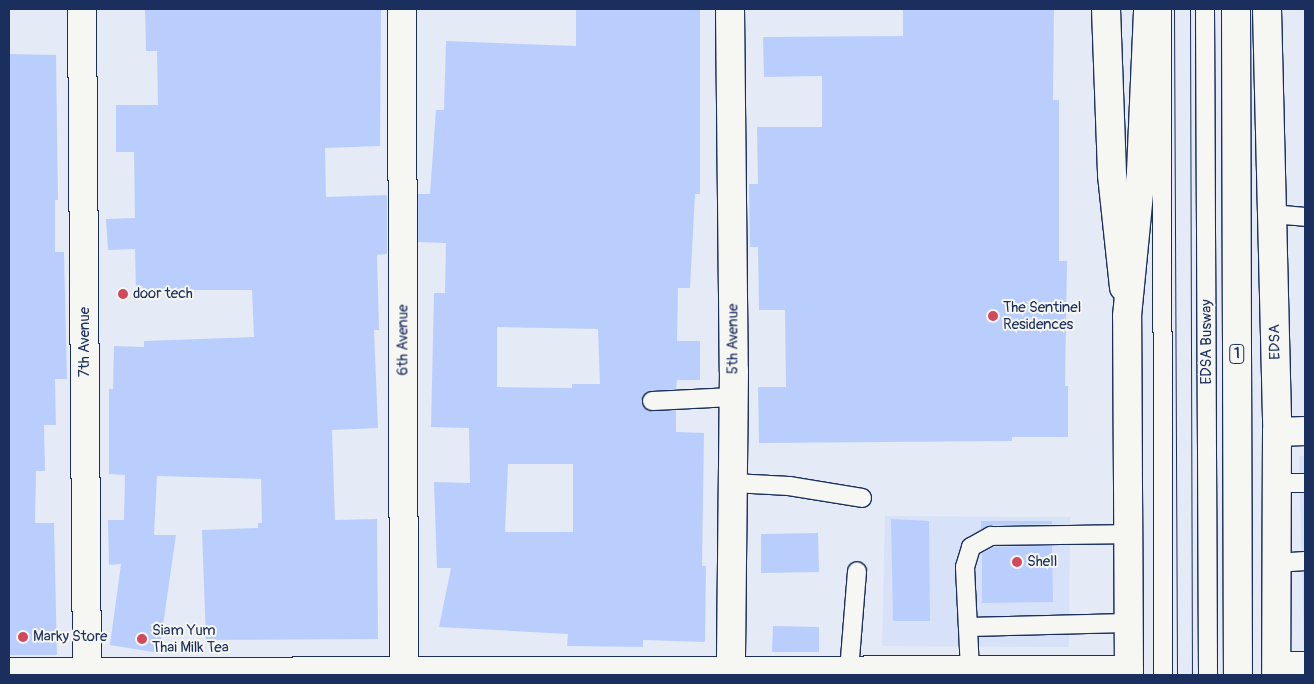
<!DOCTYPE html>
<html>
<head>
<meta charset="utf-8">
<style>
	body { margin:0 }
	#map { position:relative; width:1314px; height:684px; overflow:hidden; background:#e4eaf6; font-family:Pangolin,sans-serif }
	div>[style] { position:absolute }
	.built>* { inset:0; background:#d7e2f8 }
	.building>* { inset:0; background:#bacefe }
	.roads { filter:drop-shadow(1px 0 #1b2f5e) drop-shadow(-1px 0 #1b2f5e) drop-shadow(0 1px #1b2f5e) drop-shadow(0 -1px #1b2f5e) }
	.lane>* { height:18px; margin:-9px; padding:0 9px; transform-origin:9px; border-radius:9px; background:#f6f6f2 }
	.street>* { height:28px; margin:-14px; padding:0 14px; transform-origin:14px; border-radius:14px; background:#f6f6f2 }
	.secondary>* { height:28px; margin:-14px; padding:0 14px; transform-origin:14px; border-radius:14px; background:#f6f6f2 }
	.highway>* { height:28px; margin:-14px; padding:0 14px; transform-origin:14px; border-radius:14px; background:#f6f6f2 }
	.tram>* { height:1px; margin:-0.5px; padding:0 0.5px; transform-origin:0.5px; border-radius:0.5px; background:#1b2f5e }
	.dots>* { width:14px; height:14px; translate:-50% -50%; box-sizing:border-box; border:2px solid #f6f6f2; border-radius:50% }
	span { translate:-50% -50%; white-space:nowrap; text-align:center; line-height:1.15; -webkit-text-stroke:4px #f6f6f2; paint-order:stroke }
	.shield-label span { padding:1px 4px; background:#f6f6f2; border:1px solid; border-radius:4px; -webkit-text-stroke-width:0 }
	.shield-label { font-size:14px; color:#1b2f5e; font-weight:700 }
	.poi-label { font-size:15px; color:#1b2f5e }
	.left { translate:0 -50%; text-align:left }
	.street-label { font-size:15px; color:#1b2f5e }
	.frame { position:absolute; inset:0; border:10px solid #1b2f5e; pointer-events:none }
</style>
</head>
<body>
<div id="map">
	<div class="built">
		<i style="clip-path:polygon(1299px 456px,1305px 456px,1305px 648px,1304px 648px)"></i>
		<i style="clip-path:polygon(885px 516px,1070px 517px,1069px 647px,882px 646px)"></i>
	</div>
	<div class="building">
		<i style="clip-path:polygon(145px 9px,381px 9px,380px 146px,325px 148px,326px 197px,387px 195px,387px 254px,377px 255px,379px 330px,374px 330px,378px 428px,332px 430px,335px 520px,377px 519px,378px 639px,206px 640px,202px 530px,258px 528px,258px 523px,262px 523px,261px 479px,157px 476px,154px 535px,176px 535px,159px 653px,110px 645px,121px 564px,109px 565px,108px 520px,124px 520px,125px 475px,109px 474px,109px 389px,113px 389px,114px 346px,144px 347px,144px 341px,254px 337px,252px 290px,136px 290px,135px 249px,108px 250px,106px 219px,135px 218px,134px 152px,116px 152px,116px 105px,158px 105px,157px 51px,146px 51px)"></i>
		<i style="clip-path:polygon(evenodd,576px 9px,700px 9px,700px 194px,695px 194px,690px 288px,678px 288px,677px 341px,700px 341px,700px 380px,677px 380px,676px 389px,647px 392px,641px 401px,648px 411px,676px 410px,676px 432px,704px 433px,702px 566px,706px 566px,705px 642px,643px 640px,643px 647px,567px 646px,568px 634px,439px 627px,451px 568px,437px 568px,434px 482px,470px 483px,469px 428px,431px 427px,434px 293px,445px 293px,446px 243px,418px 242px,418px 194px,430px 194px,436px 110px,444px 110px,446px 41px,576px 46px,576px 9px,497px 327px,598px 329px,600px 384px,572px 384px,572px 388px,497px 387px,497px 327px,576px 9px,508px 464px,573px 464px,573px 532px,505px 532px,508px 464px)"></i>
		<i style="clip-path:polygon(903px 9px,1054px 9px,1053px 100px,1059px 100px,1059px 261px,1067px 261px,1065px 386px,1068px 386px,1068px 437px,1012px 437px,1012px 441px,759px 443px,758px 387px,786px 387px,785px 310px,759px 310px,758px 247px,750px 247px,749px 184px,758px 184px,757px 127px,822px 127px,822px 76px,764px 77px,763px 37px,903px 36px)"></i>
		<i style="clip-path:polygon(9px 54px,56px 55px,58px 200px,55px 200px,55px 252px,64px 252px,67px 379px,55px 379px,56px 425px,44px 425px,45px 471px,36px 471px,35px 523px,54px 523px,57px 655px,9px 655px)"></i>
		<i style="clip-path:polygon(891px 519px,929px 521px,930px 621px,893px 621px)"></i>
		<i style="clip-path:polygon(981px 521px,1052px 521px,1052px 524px,991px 525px,981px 529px)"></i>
		<i style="clip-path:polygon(818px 533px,819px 572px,761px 573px,761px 534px)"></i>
		<i style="clip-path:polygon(1052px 546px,1053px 602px,982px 603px,982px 553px,994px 547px)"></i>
		<i style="clip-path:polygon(773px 626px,819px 627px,819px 652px,772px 652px)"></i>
	</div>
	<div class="roads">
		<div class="lane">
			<i style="left:1162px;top:9px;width:666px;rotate:89.91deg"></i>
			<i style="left:1205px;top:9px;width:666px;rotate:89.74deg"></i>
			<i style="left:1272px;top:214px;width:33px;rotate:5deg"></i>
			<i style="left:652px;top:401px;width:81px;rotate:-2.8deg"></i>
			<i style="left:733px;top:483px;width:56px;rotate:3.1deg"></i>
			<i style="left:789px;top:486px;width:74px;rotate:9.3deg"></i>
			<i style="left:1277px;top:483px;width:28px"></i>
			<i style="left:1277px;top:563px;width:28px;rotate:-4deg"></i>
			<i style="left:968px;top:627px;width:160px;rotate:-1.4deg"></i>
			<i style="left:970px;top:670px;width:103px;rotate:-92.8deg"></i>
			<i style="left:965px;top:567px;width:21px;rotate:-73deg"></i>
			<i style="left:971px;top:547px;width:23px;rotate:-29deg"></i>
			<i style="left:991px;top:536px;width:137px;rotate:-0.8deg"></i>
			<i style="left:849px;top:671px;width:100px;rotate:-85.4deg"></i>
		</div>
		<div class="street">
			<i style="left:82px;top:9px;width:666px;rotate:89.57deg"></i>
			<i style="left:402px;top:9px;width:662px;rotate:89.83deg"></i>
			<i style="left:730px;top:9px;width:362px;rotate:89.4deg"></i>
			<i style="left:734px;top:371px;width:299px;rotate:90.6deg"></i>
			<i style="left:1278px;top:666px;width:27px"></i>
		</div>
		<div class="secondary">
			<i style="left:1106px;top:9px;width:166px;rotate:87.9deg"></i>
			<i style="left:1112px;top:175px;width:113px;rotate:83.9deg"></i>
			<i style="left:1267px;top:9px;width:423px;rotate:88.6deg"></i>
			<i style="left:1277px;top:432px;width:243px;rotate:90.2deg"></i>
			<i style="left:1277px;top:432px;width:28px;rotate:-2deg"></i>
			<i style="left:9px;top:672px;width:1120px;rotate:-0.1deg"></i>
		</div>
		<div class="highway">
			<i style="left:1236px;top:9px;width:666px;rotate:89.83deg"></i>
			<i style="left:1129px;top:675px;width:359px;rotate:-90.3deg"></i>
			<i style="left:1127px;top:316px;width:145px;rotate:-84.4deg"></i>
			<i style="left:1141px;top:172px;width:163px;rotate:-87.5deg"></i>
		</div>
	</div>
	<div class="tram">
		<i style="left:1174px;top:9px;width:666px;rotate:89.74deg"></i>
		<i style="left:1190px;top:9px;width:666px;rotate:89.83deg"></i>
	</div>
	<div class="dots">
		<i style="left:123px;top:294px;background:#d1495b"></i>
		<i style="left:993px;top:316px;background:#d1495b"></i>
		<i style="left:1017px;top:562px;background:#d1495b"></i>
		<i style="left:23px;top:637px;background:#d1495b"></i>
		<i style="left:142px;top:639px;background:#d1495b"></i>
	</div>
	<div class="shield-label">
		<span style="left:1237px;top:354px">1</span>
	</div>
	<div class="poi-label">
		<span class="left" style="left:133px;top:294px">door tech</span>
		<span class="left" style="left:1003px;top:316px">The Sentinel<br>Residences</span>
		<span class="left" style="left:1027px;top:562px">Shell</span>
		<span class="left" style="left:152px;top:639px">Siam Yum<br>Thai Milk Tea</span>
		<span class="left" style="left:33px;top:637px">Marky Store</span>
	</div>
	<div class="street-label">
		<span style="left:733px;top:339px;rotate:-90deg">5th Avenue</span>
		<span style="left:403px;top:340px;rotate:-90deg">6th Avenue</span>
		<span style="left:85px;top:342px;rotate:-90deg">7th Avenue</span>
		<span style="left:1207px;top:342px;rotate:-90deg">EDSA Busway</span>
		<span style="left:1275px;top:342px;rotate:-91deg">EDSA</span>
	</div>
	<div class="frame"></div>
</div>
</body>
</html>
